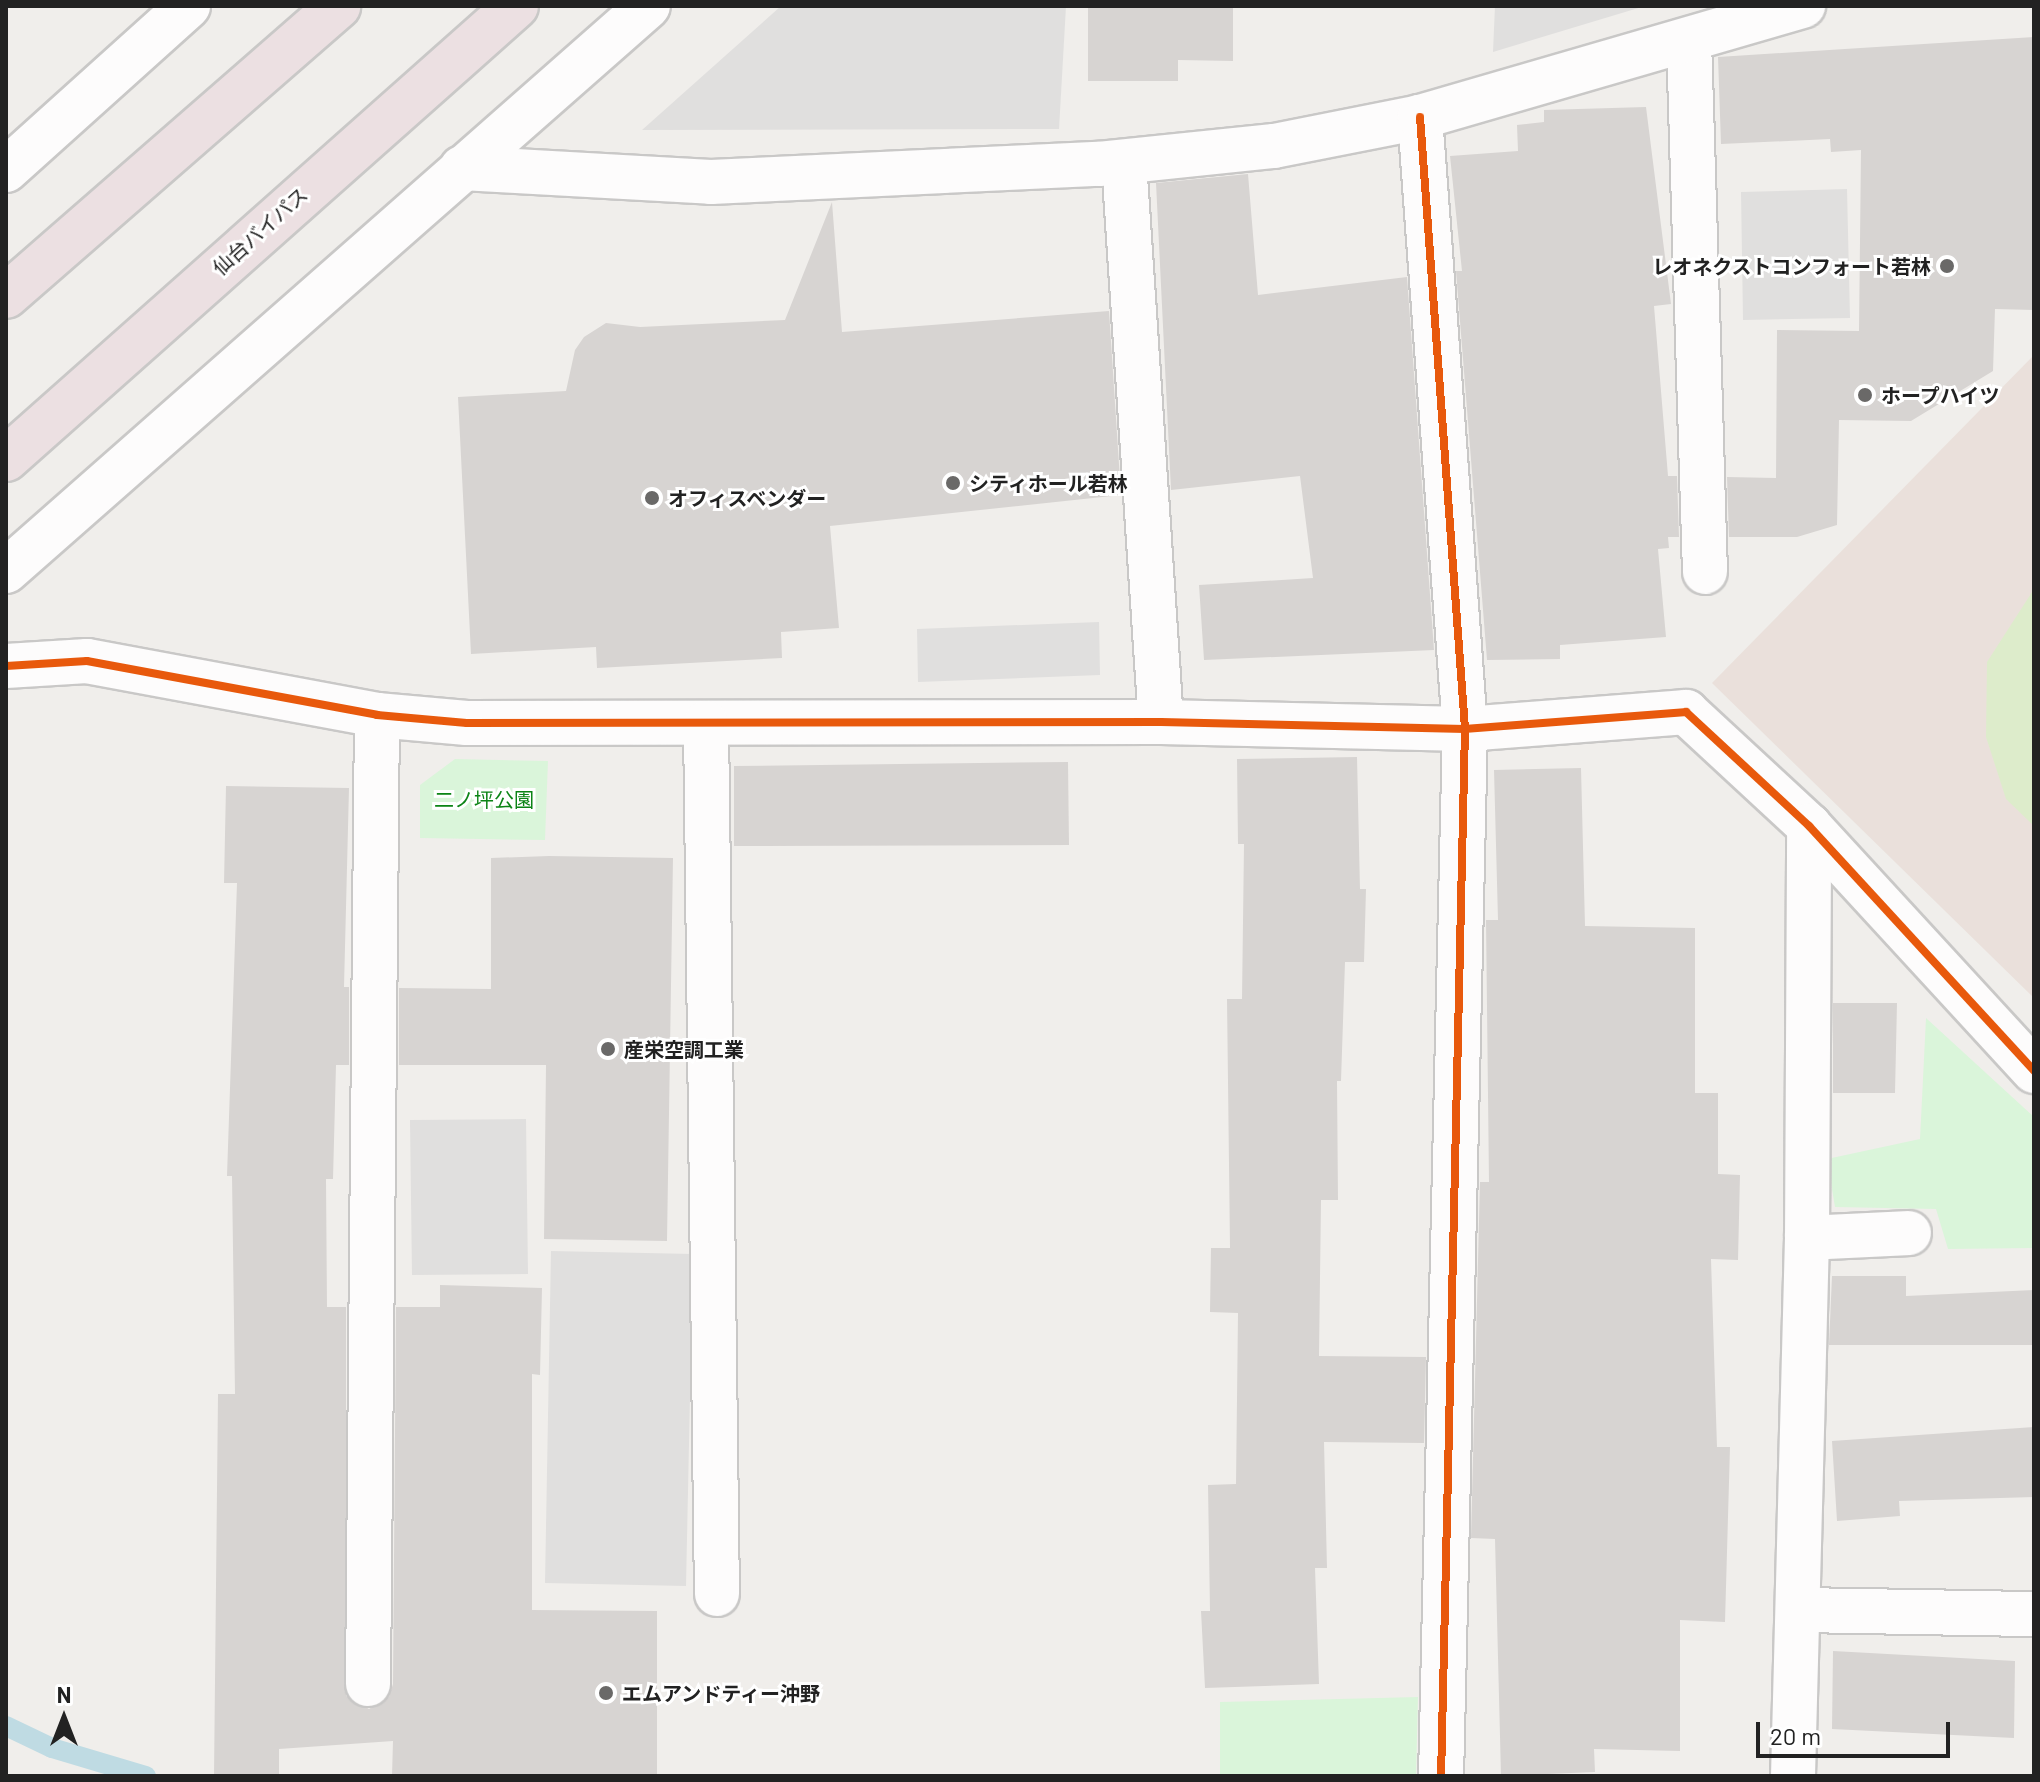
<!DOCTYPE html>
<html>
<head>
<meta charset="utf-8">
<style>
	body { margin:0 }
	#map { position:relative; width:2040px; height:1782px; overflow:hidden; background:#f0eeeb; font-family:Barlow,"Noto Sans JP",sans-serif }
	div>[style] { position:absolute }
	.military>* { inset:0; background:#eae0db }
	.grass>* { inset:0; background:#ddeccb }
	.park>* { inset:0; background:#daf5da }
	.parking>* { inset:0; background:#e0dfde }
	.stream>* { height:20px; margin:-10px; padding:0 10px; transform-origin:10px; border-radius:10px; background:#bfdbe3 }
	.building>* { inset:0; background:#d7d4d2 }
	.roads { filter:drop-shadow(2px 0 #c9c8c7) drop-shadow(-2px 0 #c9c8c7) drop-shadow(0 2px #c9c8c7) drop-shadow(0 -2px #c9c8c7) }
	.minor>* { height:44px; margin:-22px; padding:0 22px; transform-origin:22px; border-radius:22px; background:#fdfcfc }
	.highway>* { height:44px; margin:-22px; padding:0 22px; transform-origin:22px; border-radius:22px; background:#ece0e2 }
	.cycleway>* { height:8px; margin:-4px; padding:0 4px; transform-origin:4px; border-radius:4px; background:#e8590c }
	.dots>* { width:22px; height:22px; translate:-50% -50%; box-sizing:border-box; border:4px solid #fff; border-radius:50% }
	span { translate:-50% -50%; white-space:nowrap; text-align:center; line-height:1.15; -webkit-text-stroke:6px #fff; paint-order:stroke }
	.street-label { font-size:20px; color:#222 }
	.poi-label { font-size:20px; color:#222; font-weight:700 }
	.right { translate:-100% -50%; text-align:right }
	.left { translate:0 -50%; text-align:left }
	.park-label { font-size:20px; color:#0c8416 }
	.frame { position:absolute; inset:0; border:8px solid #222; pointer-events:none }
	.north { position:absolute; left:24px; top:1678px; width:80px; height:80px; -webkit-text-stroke:6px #fff; paint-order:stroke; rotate:0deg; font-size:22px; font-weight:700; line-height:32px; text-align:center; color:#222 }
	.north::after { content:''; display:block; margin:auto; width:28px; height:36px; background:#222; clip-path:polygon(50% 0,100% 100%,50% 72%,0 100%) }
	.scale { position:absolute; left:1756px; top:1722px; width:194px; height:36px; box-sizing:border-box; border:4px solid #222; border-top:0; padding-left:10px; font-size:24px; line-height:28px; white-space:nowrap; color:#222; -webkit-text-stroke:6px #fff; paint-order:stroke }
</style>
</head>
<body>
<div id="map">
	<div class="military">
		<i style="clip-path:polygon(2034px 355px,2034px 998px,1712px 683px)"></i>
	</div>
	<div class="grass">
		<i style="clip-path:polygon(2034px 589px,2034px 826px,2006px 799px,1986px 737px,1987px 662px)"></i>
	</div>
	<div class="park">
		<i style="clip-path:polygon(455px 759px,548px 761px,545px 840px,420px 838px,420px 785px)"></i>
		<i style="clip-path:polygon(1926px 1018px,2034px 1117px,2034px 1248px,1948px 1249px,1936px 1209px,1835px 1207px,1827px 1159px,1920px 1139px)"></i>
		<i style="clip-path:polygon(1418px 1697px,1416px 1776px,1220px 1776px,1220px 1702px)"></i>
	</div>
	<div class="parking">
		<i style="clip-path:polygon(781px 6px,1066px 6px,1059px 129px,642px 130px)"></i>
		<i style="clip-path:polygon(1495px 6px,1645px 6px,1493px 52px)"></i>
		<i style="clip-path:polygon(1847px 189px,1850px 318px,1743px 320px,1741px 192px)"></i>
		<i style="clip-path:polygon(1099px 622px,1100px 675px,918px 682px,917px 629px)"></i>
		<i style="clip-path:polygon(526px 1119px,528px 1274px,412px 1275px,410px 1120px)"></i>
		<i style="clip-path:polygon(551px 1251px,693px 1254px,686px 1586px,545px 1583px)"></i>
	</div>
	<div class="stream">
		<i style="left:6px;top:1726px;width:51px;rotate:25.6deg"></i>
		<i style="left:52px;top:1748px;width:98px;rotate:16.6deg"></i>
	</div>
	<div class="building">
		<i style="clip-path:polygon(1088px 6px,1233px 6px,1233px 61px,1178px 60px,1178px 81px,1088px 81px)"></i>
		<i style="clip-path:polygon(2034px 37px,2034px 310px,1995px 309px,1993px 371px,1911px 421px,1839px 420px,1837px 525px,1797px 537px,1729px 537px,1727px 477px,1776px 478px,1777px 330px,1859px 331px,1861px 150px,1831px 152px,1830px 139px,1721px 144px,1718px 57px)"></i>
		<i style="clip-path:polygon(1646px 107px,1671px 304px,1654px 306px,1668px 476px,1677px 476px,1679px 537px,1668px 537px,1669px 548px,1658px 549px,1666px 637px,1560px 645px,1560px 659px,1487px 660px,1456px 271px,1462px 271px,1450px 156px,1518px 151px,1517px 125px,1544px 122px,1544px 110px)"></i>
		<i style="clip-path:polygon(1248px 174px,1258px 295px,1407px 277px,1434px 650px,1204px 660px,1199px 585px,1313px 578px,1300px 476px,1171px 490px,1156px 183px)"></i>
		<i style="clip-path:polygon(832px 202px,842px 332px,1109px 311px,1121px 495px,830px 526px,839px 628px,781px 632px,782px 658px,597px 668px,596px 647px,471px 654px,458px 397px,566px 391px,575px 350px,584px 337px,606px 323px,640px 327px,785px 320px)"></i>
		<i style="clip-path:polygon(1357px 757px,1360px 889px,1366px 889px,1364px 962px,1345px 962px,1341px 1081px,1337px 1081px,1338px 1200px,1321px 1200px,1319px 1356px,1426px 1357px,1424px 1443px,1324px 1442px,1327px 1568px,1315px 1568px,1319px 1684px,1205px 1688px,1201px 1611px,1210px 1611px,1208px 1485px,1236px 1484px,1238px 1313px,1210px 1312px,1211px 1248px,1230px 1248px,1227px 999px,1242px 999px,1244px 844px,1238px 844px,1237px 759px)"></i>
		<i style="clip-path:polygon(1068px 762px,1069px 845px,734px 846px,734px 766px)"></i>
		<i style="clip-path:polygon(1581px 768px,1585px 926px,1695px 928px,1695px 1093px,1718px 1093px,1718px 1174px,1740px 1175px,1738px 1260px,1711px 1259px,1717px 1447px,1730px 1447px,1725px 1622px,1680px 1620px,1680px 1751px,1594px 1749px,1595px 1772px,1501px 1776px,1495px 1539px,1471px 1538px,1480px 1182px,1489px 1182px,1486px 920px,1498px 920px,1494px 770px)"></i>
		<i style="clip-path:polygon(226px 786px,349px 788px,344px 987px,349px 987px,349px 1065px,336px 1065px,333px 1179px,326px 1179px,327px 1307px,346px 1307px,346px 1696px,369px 1709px,389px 1697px,393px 1684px,396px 1307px,440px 1307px,440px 1285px,542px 1288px,540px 1375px,532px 1374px,532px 1610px,657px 1611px,657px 1776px,392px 1776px,393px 1741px,279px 1749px,279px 1776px,214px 1776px,218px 1394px,235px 1394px,232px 1176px,227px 1176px,237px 883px,224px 883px)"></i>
		<i style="clip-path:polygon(549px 856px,673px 858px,667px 1241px,544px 1239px,546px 1065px,399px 1065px,399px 988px,491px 989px,491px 858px)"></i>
		<i style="clip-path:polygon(1833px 1003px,1897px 1003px,1895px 1093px,1833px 1093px)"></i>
		<i style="clip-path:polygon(1832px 1276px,1906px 1276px,1906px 1296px,2034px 1290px,2034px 1345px,1829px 1345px)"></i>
		<i style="clip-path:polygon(2034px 1427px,2034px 1497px,1899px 1501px,1900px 1516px,1837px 1521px,1832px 1441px)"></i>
		<i style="clip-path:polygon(1833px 1651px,2015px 1661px,2014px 1738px,1832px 1729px)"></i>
	</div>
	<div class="roads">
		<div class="minor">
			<i style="left:1689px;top:40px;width:532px;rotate:88.28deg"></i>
			<i style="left:1420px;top:117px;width:614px;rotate:85.79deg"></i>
			<i style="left:1465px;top:729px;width:1047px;rotate:91.31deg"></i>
			<i style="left:1124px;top:162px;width:561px;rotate:86.22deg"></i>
			<i style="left:462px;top:168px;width:249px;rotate:3.2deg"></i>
			<i style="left:711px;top:182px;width:388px;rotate:-2.7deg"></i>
			<i style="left:1099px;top:164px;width:176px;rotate:-5.9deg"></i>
			<i style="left:1274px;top:146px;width:149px;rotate:-11.2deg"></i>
			<i style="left:1420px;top:117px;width:399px;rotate:-16.2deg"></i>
			<i style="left:6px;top:170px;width:245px;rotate:-42deg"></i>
			<i style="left:6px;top:571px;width:855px;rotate:-41.35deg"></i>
			<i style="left:6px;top:666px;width:81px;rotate:-3.5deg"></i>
			<i style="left:87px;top:661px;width:295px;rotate:10.5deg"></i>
			<i style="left:377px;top:715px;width:90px;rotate:5.1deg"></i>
			<i style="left:467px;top:723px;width:694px;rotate:-0.08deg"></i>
			<i style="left:1161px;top:722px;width:304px;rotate:1.3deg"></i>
			<i style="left:1465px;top:729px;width:222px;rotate:-4.4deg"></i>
			<i style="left:1686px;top:712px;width:168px;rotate:42.8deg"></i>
			<i style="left:1809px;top:826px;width:333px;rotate:47.4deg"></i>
			<i style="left:706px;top:723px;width:871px;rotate:89.28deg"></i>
			<i style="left:1807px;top:1238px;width:102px;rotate:-2.8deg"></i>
			<i style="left:1800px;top:1610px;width:234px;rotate:1deg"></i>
			<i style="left:368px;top:1684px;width:969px;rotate:-89.47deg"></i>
			<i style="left:1793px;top:1776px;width:538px;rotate:-88.51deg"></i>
			<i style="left:1807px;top:1238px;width:412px;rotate:-89.7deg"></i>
		</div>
		<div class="highway">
			<i style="left:6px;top:296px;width:441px;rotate:-41.1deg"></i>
			<i style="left:6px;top:459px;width:682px;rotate:-41.61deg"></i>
		</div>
	</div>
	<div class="cycleway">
		<i style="left:1420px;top:117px;width:614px;rotate:85.79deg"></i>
		<i style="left:1465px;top:729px;width:1047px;rotate:91.31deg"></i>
		<i style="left:6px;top:666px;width:81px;rotate:-3.5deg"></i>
		<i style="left:87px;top:661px;width:295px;rotate:10.5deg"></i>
		<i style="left:377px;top:715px;width:90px;rotate:5.1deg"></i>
		<i style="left:467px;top:723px;width:694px;rotate:-0.08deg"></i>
		<i style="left:1161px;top:722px;width:304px;rotate:1.3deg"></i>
		<i style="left:1465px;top:729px;width:222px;rotate:-4.4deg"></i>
		<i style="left:1686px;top:712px;width:168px;rotate:42.8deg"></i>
		<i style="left:1809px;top:826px;width:333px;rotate:47.4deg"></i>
	</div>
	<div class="dots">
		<i style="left:1947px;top:266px;background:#6a6968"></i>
		<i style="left:1865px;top:395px;background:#6a6968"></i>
		<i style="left:953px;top:483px;background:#6a6968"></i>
		<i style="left:652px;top:498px;background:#6a6968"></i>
		<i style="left:608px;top:1049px;background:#6a6968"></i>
		<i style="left:606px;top:1693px;background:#6a6968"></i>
	</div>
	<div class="street-label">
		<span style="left:260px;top:231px;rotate:-42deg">仙台バイパス</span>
	</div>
	<div class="poi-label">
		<span class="right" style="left:1931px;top:266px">レオネクストコンフォート若林</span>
		<span class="left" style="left:1881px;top:395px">ホープハイツ</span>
		<span class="left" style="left:969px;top:483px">シティホール若林</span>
		<span class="left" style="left:668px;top:498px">オフィスベンダー</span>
		<span class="left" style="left:624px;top:1049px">産栄空調工業</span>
		<span class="left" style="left:622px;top:1693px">エムアンドティー沖野</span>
	</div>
	<div class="park-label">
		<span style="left:484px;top:799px">二ノ坪公園</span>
	</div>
	<div class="frame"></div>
	<div class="north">N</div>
	<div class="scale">20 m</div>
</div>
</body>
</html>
